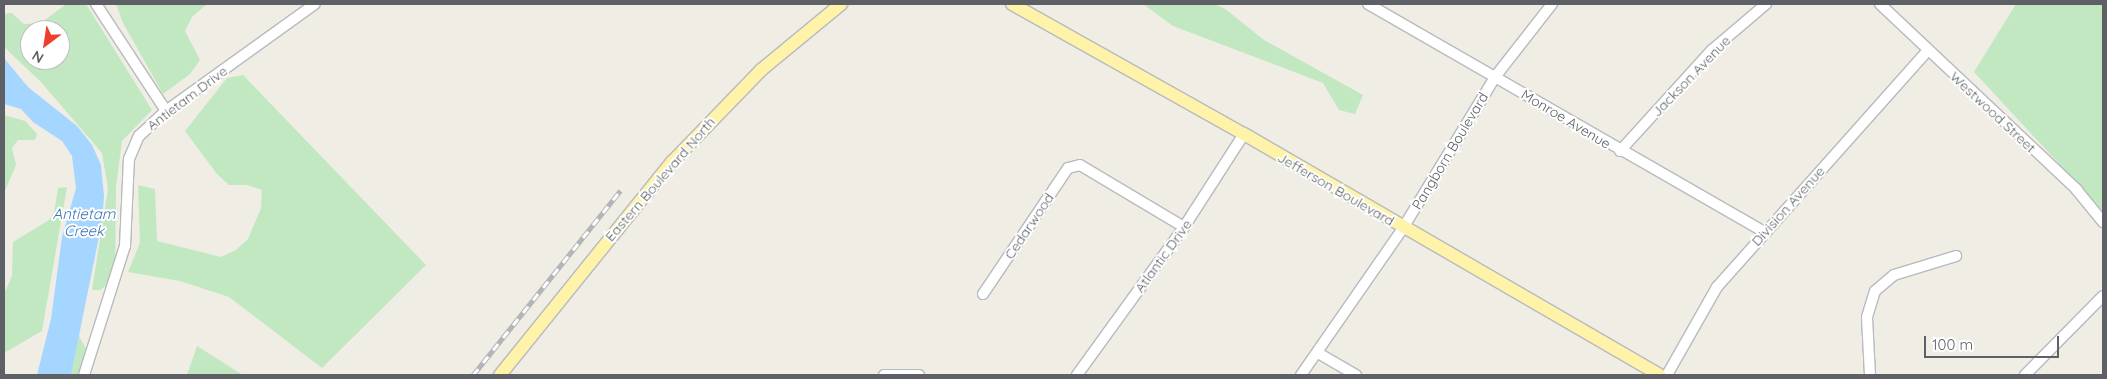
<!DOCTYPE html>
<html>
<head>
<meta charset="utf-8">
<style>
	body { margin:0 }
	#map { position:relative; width:2107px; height:379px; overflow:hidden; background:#f0ede5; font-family:Quicksand,sans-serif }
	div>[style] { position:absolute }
	.green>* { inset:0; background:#c1e8c1 }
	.water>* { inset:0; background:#a5d6ff }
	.roads { filter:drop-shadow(1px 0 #b7babf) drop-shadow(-1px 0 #b7babf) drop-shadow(0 1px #b7babf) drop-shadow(0 -1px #b7babf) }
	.minor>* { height:10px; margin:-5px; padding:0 5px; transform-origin:5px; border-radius:5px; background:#fff }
	.major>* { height:12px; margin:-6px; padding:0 6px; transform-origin:6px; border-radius:6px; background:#fff3aa }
	.rail>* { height:4.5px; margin-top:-2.25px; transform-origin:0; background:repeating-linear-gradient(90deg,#fff 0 8px,#b4b5b6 0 16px); box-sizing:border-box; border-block:1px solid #b4b5b6 }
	span { translate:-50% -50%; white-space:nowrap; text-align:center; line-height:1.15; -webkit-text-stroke:4px #fff; paint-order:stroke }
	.street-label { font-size:14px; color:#5d6166 }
	.water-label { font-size:15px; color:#3e76b6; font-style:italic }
	.frame { position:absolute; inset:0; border:5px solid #5d6166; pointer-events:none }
	.north { position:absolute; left:20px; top:20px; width:50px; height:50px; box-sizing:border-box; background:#fff; border:1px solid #bec0c2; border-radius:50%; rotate:211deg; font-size:14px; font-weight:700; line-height:20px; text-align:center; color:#5d6166 }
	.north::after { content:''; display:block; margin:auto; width:18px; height:22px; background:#ef3e2b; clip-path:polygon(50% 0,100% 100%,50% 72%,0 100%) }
	.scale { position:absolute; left:1924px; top:336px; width:135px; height:22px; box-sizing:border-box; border:2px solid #5d6166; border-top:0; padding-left:6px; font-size:15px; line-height:18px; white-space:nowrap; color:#5d6166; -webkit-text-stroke:4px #fff; paint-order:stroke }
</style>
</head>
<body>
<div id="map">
	<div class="green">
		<i style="clip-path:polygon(evenodd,66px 4px,86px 4px,152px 110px,122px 141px,116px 187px,115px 279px,100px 290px,92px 290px,108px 189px,102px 153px,40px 81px,4px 47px,4px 14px,12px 13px,24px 24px,41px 23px,66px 4px,30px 30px,60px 30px,60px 60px,30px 60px,30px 30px)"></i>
		<i style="clip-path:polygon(116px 4px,207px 4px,192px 17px,185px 31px,200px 60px,190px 74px,163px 94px,123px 23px)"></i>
		<i style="clip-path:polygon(1143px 4px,1213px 4px,1224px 8px,1264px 40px,1363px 95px,1355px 114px,1339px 110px,1323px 83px,1173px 26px)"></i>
		<i style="clip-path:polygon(2016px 4px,2103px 4px,2103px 211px,1974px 72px)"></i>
		<i style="clip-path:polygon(243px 75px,426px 265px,322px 368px,229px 297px,180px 281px,128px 272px,140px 243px,138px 185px,155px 189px,157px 241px,221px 257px,236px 250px,248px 239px,261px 208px,262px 190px,247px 185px,229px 185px,217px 174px,185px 131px,227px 78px)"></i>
		<i style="clip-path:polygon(4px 115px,25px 121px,37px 134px,35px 140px,18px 140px,12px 148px,16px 165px,4px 193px)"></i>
		<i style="clip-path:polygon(67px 187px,42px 331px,4px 353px,4px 294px,12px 276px,13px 242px,49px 220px,54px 213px,58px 188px)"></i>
		<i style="clip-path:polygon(78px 334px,87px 351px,79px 375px,71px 375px)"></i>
		<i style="clip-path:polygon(197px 346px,243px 375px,187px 375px)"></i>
	</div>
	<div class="water">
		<i style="clip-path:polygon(4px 58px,28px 87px,77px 126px,92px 145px,101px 165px,104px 196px,102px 222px,71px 375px,37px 375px,51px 319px,62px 237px,76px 188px,72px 156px,62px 141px,33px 122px,21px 109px,4px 104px)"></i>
	</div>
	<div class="roads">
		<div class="minor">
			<i style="left:96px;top:4px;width:128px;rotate:56.8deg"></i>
			<i style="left:1368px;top:4px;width:457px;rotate:29.9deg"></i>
			<i style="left:1880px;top:4px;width:270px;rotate:43.3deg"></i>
			<i style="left:2076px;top:189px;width:43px;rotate:50.7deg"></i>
			<i style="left:1620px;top:151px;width:137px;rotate:-47.7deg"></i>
			<i style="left:1712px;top:50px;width:71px;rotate:-40.4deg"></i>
			<i style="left:983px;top:294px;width:152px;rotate:-56deg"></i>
			<i style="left:1068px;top:168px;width:12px;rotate:-14deg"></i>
			<i style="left:1080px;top:165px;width:121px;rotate:30.8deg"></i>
			<i style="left:1318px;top:353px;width:44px;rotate:30.1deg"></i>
			<i style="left:84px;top:375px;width:135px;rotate:-72.4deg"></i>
			<i style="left:125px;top:246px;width:87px;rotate:-87.4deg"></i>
			<i style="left:129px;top:159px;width:25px;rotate:-67deg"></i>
			<i style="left:139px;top:136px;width:37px;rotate:-43deg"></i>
			<i style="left:166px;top:111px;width:183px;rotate:-35.7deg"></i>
			<i style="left:884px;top:375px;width:35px"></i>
			<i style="left:1077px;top:375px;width:183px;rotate:-54.1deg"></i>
			<i style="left:1184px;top:227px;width:111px;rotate:-57.2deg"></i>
			<i style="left:1301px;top:375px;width:179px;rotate:-55.2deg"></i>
			<i style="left:1403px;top:228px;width:177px;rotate:-58.6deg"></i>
			<i style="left:1495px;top:77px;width:93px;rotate:-52deg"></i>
			<i style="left:1667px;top:375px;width:101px;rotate:-60.4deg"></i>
			<i style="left:1717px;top:287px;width:317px;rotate:-48.3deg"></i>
			<i style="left:1870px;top:375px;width:58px;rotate:-93deg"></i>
			<i style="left:1867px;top:317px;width:27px;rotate:-73deg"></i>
			<i style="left:1875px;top:291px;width:25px;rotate:-40deg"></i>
			<i style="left:1894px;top:275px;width:65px;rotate:-17deg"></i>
			<i style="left:2025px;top:375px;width:111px;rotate:-45.4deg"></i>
		</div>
		<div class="major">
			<i style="left:1012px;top:4px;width:266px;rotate:29.3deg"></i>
			<i style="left:1244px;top:134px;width:480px;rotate:30.1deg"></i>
			<i style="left:500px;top:375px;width:274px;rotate:-51.1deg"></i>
			<i style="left:672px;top:162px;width:128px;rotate:-45.9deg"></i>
			<i style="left:761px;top:70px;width:104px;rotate:-39.5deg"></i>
		</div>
	</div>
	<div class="rail">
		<i style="left:473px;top:375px;width:236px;rotate:-51.4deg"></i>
	</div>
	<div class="street-label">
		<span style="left:1691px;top:76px;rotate:-46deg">Jackson Avenue</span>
		<span style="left:187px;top:98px;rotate:-37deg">Antietam Drive</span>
		<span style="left:1993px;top:112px;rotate:43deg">Westwood Street</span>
		<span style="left:1566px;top:119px;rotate:31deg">Monroe Avenue</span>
		<span style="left:1450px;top:151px;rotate:-59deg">Pangborn Boulevard</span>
		<span style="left:660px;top:179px;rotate:-49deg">Eastern Boulevard North</span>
		<span style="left:1336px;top:189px;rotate:30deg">Jefferson Boulevard</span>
		<span style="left:1788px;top:206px;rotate:-48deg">Division Avenue</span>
		<span style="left:1029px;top:226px;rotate:-56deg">Cedarwood</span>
		<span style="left:1163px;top:256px;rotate:-54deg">Atlantic Drive</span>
	</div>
	<div class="water-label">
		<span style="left:84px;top:222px">Antietam<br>Creek</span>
	</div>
	<div class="frame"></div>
	<div class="north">N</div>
	<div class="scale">100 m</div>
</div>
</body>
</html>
